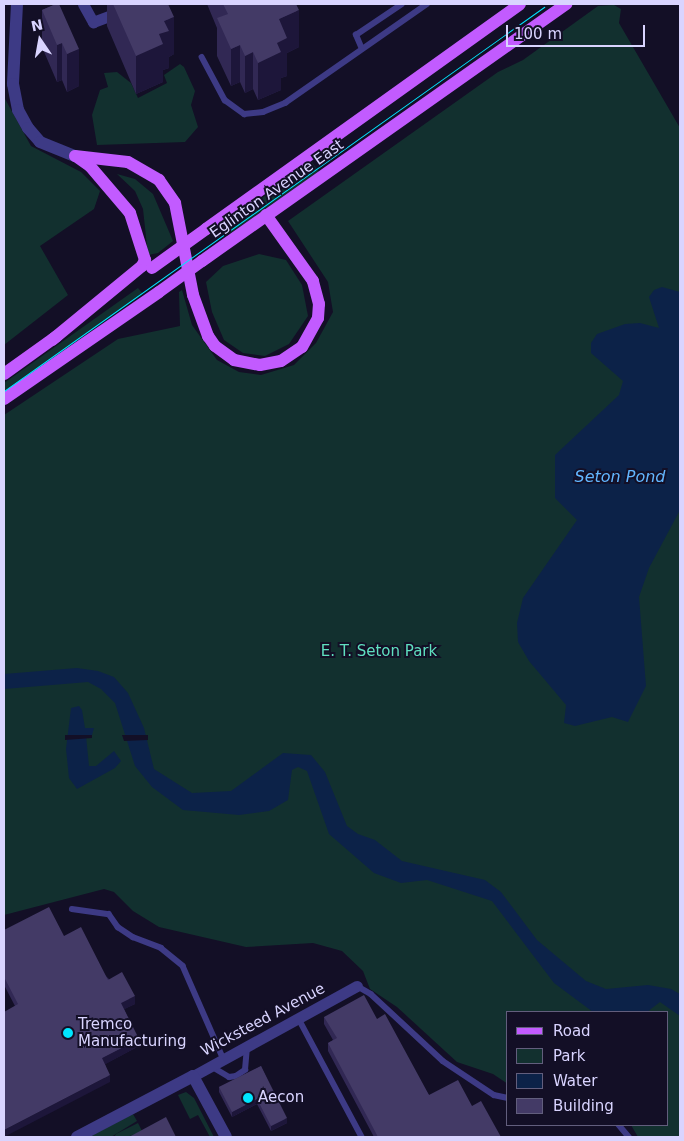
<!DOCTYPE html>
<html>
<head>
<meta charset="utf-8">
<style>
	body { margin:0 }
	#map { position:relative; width:684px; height:1141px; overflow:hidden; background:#130f26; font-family:"DejaVu Sans",sans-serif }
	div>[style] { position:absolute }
	.green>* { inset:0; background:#12302f }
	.water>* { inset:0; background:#0c2248 }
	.pier>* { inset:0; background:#130f26 }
	.service>* { height:5.5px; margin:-2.75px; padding:0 2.75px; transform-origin:2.75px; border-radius:2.75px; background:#3d3a85 }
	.minor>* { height:11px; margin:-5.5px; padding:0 5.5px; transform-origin:5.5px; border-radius:5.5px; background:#3d3a85 }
	.tertiary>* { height:12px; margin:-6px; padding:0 6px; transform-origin:6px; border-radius:6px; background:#3d3a85 }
	.primary>* { height:12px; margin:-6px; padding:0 6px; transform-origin:6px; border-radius:6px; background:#c25bff }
	.tram>* { height:1px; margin:-0.5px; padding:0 0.5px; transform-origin:0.5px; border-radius:0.5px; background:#00e5ff }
	.primary-bridge>* { height:12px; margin:-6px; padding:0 6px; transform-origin:6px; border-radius:6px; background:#c25bff }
	.wall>* { inset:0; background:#312854 }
	.shaded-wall>* { inset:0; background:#1d163a }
	.building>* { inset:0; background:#433a66 }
	.dots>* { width:14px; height:14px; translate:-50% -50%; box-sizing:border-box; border:2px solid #130f26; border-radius:50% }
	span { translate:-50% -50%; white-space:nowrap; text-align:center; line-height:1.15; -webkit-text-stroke:4px #130f26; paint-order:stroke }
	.street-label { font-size:15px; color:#d9d4ff }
	.park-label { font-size:15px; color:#5fe0c0 }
	.poi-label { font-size:15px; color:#d9d4ff }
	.left { translate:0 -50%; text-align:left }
	.water-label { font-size:16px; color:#62b6ff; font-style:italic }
	.frame { position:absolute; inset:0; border:5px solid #d9d4ff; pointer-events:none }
	.legend { position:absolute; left:506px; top:1011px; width:162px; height:115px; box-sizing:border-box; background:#130f26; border:1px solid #625e7d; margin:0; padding:6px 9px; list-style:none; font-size:15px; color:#d9d4ff }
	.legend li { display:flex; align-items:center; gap:10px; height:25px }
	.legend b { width:25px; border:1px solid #625e7d }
	.north { position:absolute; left:15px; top:15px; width:50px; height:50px; -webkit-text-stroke:4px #130f26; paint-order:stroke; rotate:348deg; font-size:14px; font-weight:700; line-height:20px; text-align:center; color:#d9d4ff }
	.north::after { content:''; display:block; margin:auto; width:18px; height:22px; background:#d9d4ff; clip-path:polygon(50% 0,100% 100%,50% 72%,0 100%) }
	.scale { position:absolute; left:506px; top:25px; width:139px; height:22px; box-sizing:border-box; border:2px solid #d9d4ff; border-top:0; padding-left:6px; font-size:15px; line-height:18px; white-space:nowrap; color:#d9d4ff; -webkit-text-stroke:4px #130f26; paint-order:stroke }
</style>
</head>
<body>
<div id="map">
	<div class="green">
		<i style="clip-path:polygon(614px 5px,621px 9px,619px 23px,680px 128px,680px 1137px,638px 1137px,631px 1125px,668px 1125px,668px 1012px,508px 1012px,508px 1084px,493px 1074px,457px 1062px,397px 1007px,370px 989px,363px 971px,342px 951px,313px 943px,246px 947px,159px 927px,133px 911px,114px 892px,104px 889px,4px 915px,4px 415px,118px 339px,180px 326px,179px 292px,182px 290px,192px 325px,217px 360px,239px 372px,261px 375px,294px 365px,316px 343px,333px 312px,328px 282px,288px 221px,498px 72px,523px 60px,598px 6px)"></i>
		<i style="clip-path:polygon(180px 64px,184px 67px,195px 91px,191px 105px,198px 127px,185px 142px,97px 145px,92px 115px,100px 90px,108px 87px,104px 73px,117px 72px,131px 83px,138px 98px,167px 83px,164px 75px)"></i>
		<i style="clip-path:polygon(4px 97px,31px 146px,81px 172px,100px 191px,94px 209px,40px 246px,68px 295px,4px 345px)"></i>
		<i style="clip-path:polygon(312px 162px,319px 172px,229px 234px,223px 226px)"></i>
		<i style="clip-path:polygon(117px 174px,135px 179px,153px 194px,173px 241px,158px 253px,148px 255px,143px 209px,135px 191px)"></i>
		<i style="clip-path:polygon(259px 254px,286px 260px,302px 285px,308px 316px,289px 344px,265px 356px,243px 353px,224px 340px,212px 312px,206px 282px,223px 266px)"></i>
		<i style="clip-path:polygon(138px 288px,143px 294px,4px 392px,4px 383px)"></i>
		<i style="clip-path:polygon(186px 1092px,194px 1098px,214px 1137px,210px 1137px,198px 1115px,190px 1119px,178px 1095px)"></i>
		<i style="clip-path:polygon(133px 1114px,137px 1121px,111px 1137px,89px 1137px)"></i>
		<i style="clip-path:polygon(138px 1123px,144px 1135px,114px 1137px,116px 1134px)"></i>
	</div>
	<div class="water">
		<i style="clip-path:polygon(662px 287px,680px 292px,680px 510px,649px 568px,639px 597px,646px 686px,628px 722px,612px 717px,575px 726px,564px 723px,566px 705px,529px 661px,518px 642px,517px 623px,523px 598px,577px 520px,555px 498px,555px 455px,619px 395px,623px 381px,591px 353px,591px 343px,597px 334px,625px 324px,640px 323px,659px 328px,649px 297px,654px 290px)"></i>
		<i style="clip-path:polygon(77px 668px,98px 671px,114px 677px,128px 693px,144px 728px,154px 769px,192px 793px,231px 791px,283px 753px,311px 755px,325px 772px,347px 826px,358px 834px,375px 840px,402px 861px,485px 880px,501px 892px,537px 940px,586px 981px,606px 989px,648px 985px,671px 989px,680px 994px,680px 1016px,660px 1002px,647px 1012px,593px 1012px,554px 983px,492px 901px,427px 880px,401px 883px,374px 873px,329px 834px,307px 771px,298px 767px,292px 770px,288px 800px,269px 811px,239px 815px,183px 810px,152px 787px,135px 766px,115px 703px,101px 689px,88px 682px,4px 689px,4px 674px)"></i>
		<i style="clip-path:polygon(79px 706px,82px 710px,85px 728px,94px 728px,92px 735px,86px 736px,89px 766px,96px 766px,114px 751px,121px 761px,115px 768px,77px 789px,69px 778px,66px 749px,71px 708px)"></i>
	</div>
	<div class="pier">
		<i style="clip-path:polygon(65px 735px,92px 735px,92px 738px,65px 740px)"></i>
		<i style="clip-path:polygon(122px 735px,148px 735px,148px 740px,124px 741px)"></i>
	</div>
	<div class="service">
		<i style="left:361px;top:47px;width:13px;rotate:-113deg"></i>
		<i style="left:356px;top:35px;width:55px;rotate:-34deg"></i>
		<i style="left:202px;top:57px;width:49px;rotate:61.9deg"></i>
		<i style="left:225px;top:100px;width:24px;rotate:36deg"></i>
		<i style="left:244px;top:114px;width:19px;rotate:-6deg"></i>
		<i style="left:263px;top:112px;width:24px;rotate:-22deg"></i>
		<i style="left:285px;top:103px;width:173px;rotate:-34.9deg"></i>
		<i style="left:72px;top:909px;width:37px;rotate:8deg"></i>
		<i style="left:109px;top:914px;width:16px;rotate:55deg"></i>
		<i style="left:118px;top:927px;width:18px;rotate:34deg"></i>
		<i style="left:133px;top:937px;width:30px;rotate:21deg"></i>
		<i style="left:161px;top:948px;width:28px;rotate:39deg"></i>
		<i style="left:183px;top:966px;width:103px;rotate:66.4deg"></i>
		<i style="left:357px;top:986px;width:16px;rotate:30deg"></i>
		<i style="left:371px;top:994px;width:98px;rotate:42.9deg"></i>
		<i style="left:443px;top:1061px;width:61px;rotate:33.7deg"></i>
		<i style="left:494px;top:1095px;width:14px;rotate:12deg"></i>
		<i style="left:299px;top:1019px;width:134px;rotate:61.9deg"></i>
		<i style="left:211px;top:1066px;width:21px;rotate:31deg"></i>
		<i style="left:229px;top:1077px;width:7px;rotate:-8deg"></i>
		<i style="left:236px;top:1076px;width:11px;rotate:-34deg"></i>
		<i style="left:245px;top:1070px;width:23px;rotate:-85deg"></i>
		<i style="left:619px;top:1125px;width:16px;rotate:50deg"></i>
	</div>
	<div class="minor">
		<i style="left:83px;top:4px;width:21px;rotate:61deg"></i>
		<i style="left:93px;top:22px;width:51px;rotate:-20.6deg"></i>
		<i style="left:193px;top:1076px;width:187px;rotate:-28.8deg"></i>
	</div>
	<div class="tertiary">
		<i style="left:17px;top:4px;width:80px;rotate:92.9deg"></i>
		<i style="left:13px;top:84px;width:26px;rotate:79deg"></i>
		<i style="left:18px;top:110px;width:21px;rotate:61deg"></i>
		<i style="left:28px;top:128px;width:18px;rotate:49deg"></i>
		<i style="left:40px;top:142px;width:38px;rotate:22deg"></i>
		<i style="left:77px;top:1137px;width:131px;rotate:-27.7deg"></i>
		<i style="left:193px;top:1076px;width:69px;rotate:61.6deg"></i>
	</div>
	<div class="primary">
		<i style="left:75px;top:156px;width:53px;rotate:6.5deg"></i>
		<i style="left:128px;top:162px;width:36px;rotate:30deg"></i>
		<i style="left:159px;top:180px;width:28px;rotate:55deg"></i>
		<i style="left:175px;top:203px;width:94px;rotate:78.9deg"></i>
		<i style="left:193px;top:295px;width:44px;rotate:69.9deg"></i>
		<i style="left:208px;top:336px;width:12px;rotate:55deg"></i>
		<i style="left:215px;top:346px;width:24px;rotate:36deg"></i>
		<i style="left:234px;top:360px;width:26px;rotate:11deg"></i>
		<i style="left:260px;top:365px;width:21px;rotate:-11deg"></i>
		<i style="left:281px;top:361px;width:25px;rotate:-34deg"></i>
		<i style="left:302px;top:347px;width:33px;rotate:-61deg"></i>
		<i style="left:318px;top:318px;width:14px;rotate:-86deg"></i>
		<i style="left:319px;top:304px;width:24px;rotate:-105deg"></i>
		<i style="left:313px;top:281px;width:81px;rotate:-125.5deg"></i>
		<i style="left:206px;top:229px;width:386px;rotate:-35.6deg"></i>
		<i style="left:202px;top:261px;width:446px;rotate:-35.2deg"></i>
		<i style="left:52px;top:340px;width:117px;rotate:-39.4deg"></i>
		<i style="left:142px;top:266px;width:7px;rotate:-63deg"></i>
		<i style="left:145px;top:260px;width:49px;rotate:-107.7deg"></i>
		<i style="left:130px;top:213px;width:62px;rotate:-130.4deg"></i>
		<i style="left:90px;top:166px;width:16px;rotate:-145deg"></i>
		<i style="left:4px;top:374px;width:65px;rotate:-35.6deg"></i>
		<i style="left:4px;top:399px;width:188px;rotate:-34.6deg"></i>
	</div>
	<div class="tram">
		<i style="left:4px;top:391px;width:663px;rotate:-35.42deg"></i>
	</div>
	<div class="primary-bridge">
		<i style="left:152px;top:268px;width:67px;rotate:-35.8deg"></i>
		<i style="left:159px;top:292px;width:53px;rotate:-35.8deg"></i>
	</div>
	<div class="wall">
		<i style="clip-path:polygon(56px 4px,79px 86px,67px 92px,62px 80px,57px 82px,42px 47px,42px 10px)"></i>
		<i style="clip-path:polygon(107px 4px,168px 4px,174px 54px,169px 57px,169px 68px,163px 70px,163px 82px,136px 94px,107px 26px)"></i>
		<i style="clip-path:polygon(207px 4px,296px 4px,299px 47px,287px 53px,287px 76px,281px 78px,281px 90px,258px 100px,253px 89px,245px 93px,240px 82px,231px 86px,217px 56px,217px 28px)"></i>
		<i style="clip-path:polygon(4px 930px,64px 936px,135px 1004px,124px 1009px,139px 1046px,105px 1064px,110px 1082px,15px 1006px,4px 985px)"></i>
		<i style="clip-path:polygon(324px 1017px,377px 1019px,429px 1095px,472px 1106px,501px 1137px,374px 1137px,328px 1051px,328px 1043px,333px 1040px,324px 1024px)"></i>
		<i style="clip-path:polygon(261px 1066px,287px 1123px,271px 1131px,257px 1104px,232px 1117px,219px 1092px,219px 1087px)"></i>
	</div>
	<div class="shaded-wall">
		<i style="clip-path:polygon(299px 10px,299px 47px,287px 53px,287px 76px,281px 78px,281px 90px,258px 100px,258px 63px,277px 43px,279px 19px)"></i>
		<i style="clip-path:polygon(174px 17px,174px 54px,169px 57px,169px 68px,163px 70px,163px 82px,136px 94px,136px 56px,159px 34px,164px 21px)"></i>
		<i style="clip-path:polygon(62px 43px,62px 80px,57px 82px,57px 45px)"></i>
		<i style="clip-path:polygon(240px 45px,240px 82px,231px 86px,231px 49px)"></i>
		<i style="clip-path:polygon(79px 49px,79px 86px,67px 92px,67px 54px)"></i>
		<i style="clip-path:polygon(253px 52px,253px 89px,245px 93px,245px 56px)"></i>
		<i style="clip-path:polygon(135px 996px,135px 1004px,121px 1011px,121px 1003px)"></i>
		<i style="clip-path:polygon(139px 1039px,139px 1046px,102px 1066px,102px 1058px)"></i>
		<i style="clip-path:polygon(110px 1075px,110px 1082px,4px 1137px,4px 1130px)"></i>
		<i style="clip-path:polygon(257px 1099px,257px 1104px,232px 1117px,232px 1112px)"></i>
		<i style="clip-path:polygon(287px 1118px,287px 1123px,271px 1131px,271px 1126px)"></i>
	</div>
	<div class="building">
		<i style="clip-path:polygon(56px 4px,59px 4px,79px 49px,67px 54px,62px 43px,57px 45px,42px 10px)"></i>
		<i style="clip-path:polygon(113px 4px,168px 4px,174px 17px,164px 21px,169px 31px,159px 34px,163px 44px,136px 56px)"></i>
		<i style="clip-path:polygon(223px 4px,296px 4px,299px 10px,279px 19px,287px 38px,277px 43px,281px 52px,258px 63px,253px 52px,245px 56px,240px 45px,231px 49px,217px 18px,228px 14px)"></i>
		<i style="clip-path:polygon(49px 907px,64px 936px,81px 927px,108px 980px,122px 972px,135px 996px,121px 1003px,139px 1039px,102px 1058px,110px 1075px,4px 1130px,4px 1012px,18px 1004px,4px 977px,4px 930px)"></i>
		<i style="clip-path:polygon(364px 995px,377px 1019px,385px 1014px,429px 1095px,458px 1080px,472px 1106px,481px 1101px,501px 1137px,378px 1137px,328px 1043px,337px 1038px,324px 1017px)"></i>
		<i style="clip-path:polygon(261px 1066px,287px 1118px,271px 1126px,257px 1099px,232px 1112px,219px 1087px)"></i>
		<i style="clip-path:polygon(166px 1117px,176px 1137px,129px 1137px)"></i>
	</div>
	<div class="dots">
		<i style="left:68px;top:1033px;background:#00e5ff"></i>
		<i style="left:248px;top:1098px;background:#00e5ff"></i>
	</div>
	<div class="street-label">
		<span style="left:277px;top:189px;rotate:-35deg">Eglinton Avenue East</span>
		<span style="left:263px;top:1020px;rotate:-28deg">Wicksteed Avenue</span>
	</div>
	<div class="park-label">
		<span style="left:379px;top:652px">E. T. Seton Park</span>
	</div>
	<div class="poi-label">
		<span class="left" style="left:78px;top:1033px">Tremco<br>Manufacturing</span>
		<span class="left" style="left:258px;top:1098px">Aecon</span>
	</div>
	<div class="water-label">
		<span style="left:620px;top:477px">Seton Pond</span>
	</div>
	<div class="frame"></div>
	<ul class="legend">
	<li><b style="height:6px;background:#c25bff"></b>Road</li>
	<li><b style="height:14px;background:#12302f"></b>Park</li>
	<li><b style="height:14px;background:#0c2248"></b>Water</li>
	<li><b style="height:14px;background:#433a66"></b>Building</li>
	</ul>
	<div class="north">N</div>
	<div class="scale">100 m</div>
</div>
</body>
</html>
